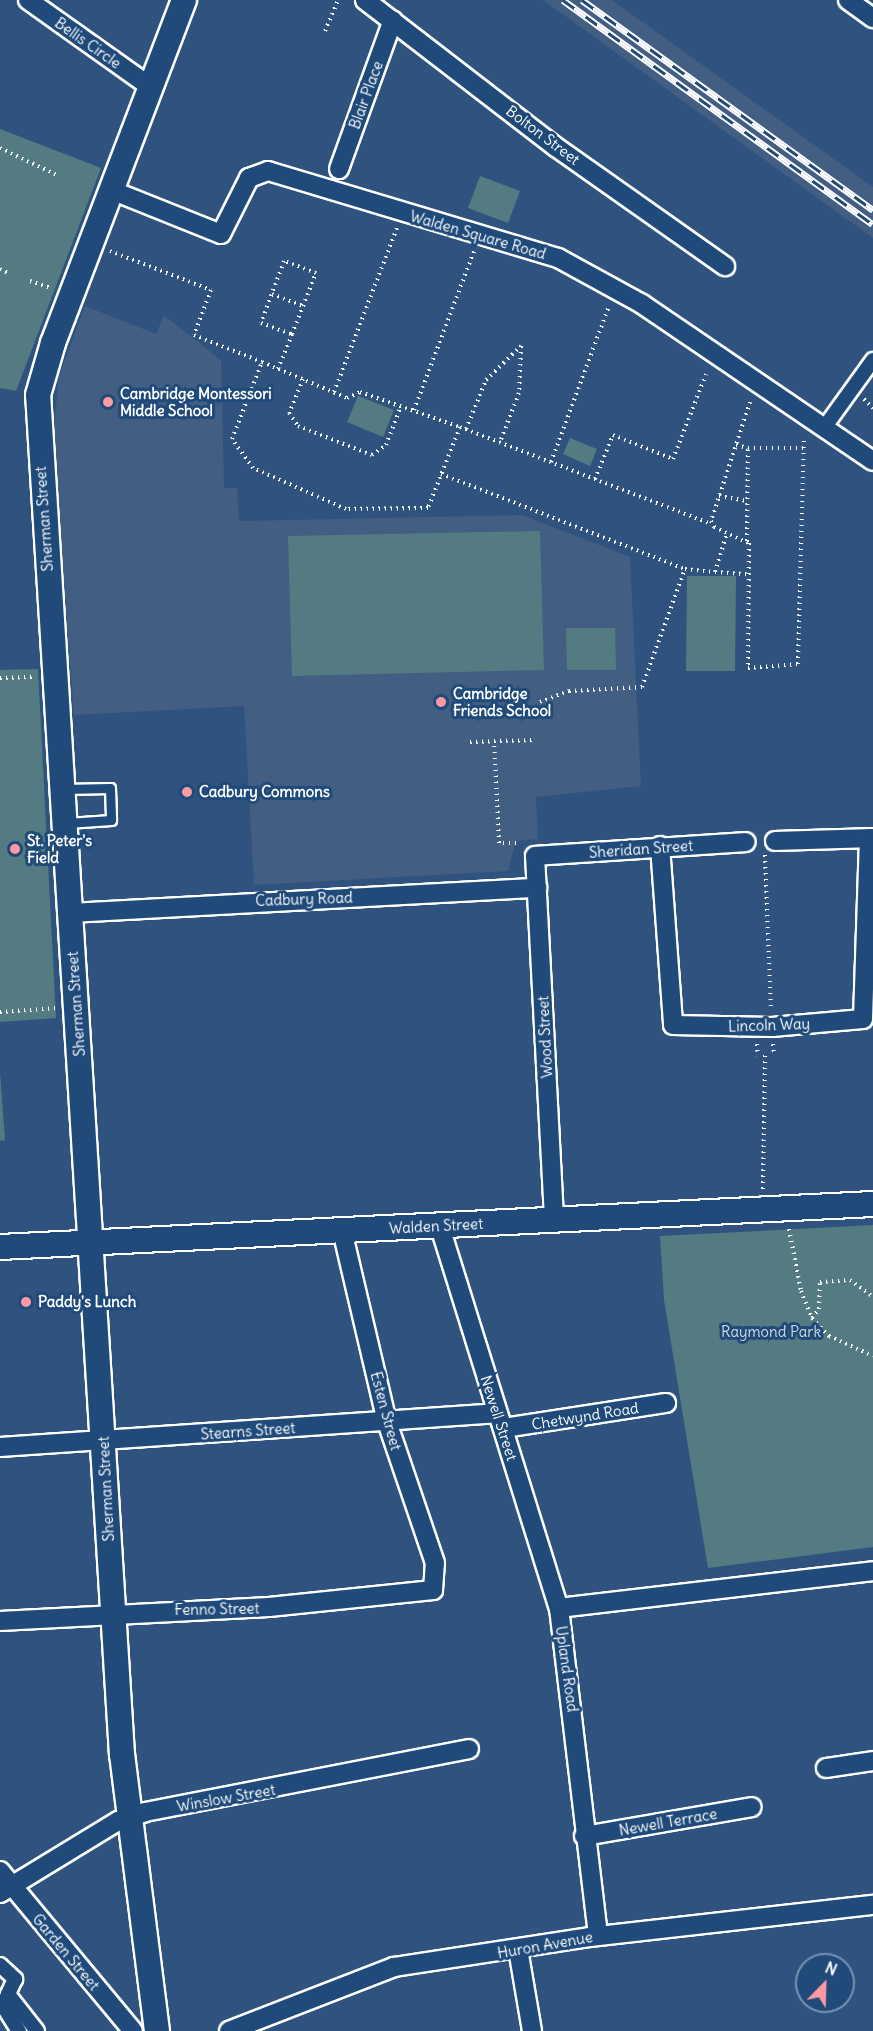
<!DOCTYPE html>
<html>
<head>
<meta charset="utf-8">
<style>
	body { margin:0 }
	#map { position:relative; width:873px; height:2031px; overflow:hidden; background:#2f537e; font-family:Delius,sans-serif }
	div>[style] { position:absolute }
	.built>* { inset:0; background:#425e82 }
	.green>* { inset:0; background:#537b81 }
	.path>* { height:4px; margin-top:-2px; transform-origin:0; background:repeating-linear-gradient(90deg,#fff 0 1.5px,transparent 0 6px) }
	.roads { filter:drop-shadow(2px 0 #fff) drop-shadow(-2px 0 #fff) drop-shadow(0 2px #fff) drop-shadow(0 -2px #fff) }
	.service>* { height:9px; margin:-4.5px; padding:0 4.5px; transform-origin:4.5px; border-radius:4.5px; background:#1f4a7a }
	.pedestrian>* { height:14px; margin:-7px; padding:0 7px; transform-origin:7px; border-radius:7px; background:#1f4a7a }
	.minor>* { height:18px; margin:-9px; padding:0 9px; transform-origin:9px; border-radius:9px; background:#1f4a7a }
	.tertiary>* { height:24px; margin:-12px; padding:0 12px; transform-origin:12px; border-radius:12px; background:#1f4a7a }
	.rail>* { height:7px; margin-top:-3.5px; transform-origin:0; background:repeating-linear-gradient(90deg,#1f4a7a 0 14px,#fff 0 28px); box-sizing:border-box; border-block:2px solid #fff }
	.dots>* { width:16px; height:16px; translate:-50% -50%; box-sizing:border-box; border:3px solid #1f4a7a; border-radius:50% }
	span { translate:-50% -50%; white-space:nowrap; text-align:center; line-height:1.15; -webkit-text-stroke:6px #1f4a7a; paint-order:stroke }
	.street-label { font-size:15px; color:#fff }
	.poi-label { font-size:15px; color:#fff; font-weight:700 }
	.left { translate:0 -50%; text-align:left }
	.park-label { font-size:15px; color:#d4dee0 }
	.north { position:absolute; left:795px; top:1953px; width:60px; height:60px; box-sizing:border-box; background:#1f4a7a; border:2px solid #7992af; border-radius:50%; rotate:23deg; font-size:16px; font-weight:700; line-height:24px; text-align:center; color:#fff }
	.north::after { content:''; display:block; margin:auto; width:21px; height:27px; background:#ff9aa2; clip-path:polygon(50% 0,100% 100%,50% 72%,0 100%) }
</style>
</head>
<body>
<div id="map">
	<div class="built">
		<i style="clip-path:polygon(543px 0,612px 0,873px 187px,873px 238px)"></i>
		<i style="clip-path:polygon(85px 306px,156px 334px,164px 315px,221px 360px,224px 488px,237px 488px,239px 521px,522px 515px,630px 557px,641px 786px,536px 797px,538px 839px,516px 841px,508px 871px,254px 885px,244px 706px,74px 715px,53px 437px,59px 376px)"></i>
	</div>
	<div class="green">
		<i style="clip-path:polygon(0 129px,101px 168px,16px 391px,0 388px)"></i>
		<i style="clip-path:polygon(480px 176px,520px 191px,508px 223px,468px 208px)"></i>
		<i style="clip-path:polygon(358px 396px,394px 410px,383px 437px,347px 422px)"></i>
		<i style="clip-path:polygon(570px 438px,597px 449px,590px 466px,563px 454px)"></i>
		<i style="clip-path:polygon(540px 531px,544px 670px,292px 676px,288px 536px)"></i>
		<i style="clip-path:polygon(687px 576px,736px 576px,735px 671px,686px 671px)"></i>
		<i style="clip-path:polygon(566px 628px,615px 628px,616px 670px,567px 670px)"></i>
		<i style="clip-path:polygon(38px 669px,56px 1018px,0 1022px,0 670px)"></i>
		<i style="clip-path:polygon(0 1072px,5px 1140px,0 1141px)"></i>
		<i style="clip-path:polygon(873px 1225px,873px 1547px,708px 1568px,664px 1300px,660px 1236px)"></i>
	</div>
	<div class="path">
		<i style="left:325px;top:31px;width:34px;rotate:-67deg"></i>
		<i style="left:0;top:148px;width:65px;rotate:25.4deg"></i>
		<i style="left:110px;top:251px;width:108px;rotate:21.1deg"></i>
		<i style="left:211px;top:290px;width:48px;rotate:110.7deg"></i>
		<i style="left:194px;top:335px;width:73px;rotate:21.7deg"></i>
		<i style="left:262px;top:362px;width:92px;rotate:23deg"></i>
		<i style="left:347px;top:398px;width:14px;rotate:-25deg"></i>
		<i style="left:360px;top:392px;width:106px;rotate:19.3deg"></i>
		<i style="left:460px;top:427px;width:87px;rotate:111.6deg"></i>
		<i style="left:428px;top:508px;width:82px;rotate:179.3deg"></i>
		<i style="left:346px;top:509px;width:102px;rotate:-156.2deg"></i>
		<i style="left:253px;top:468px;width:36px;rotate:-126deg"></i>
		<i style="left:232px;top:439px;width:83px;rotate:-68.7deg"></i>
		<i style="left:0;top:269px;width:9px;rotate:27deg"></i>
		<i style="left:30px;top:281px;width:23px;rotate:18deg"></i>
		<i style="left:272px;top:294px;width:33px;rotate:21deg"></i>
		<i style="left:278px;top:369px;width:38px;rotate:-68deg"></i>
		<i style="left:292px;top:334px;width:66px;rotate:-68.5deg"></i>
		<i style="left:316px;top:273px;width:34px;rotate:-159deg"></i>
		<i style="left:284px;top:261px;width:66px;rotate:110.4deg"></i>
		<i style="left:261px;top:323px;width:33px;rotate:20deg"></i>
		<i style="left:303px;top:379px;width:37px;rotate:112deg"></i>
		<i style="left:289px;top:413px;width:16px;rotate:55deg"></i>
		<i style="left:298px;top:426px;width:79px;rotate:21.4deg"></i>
		<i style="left:372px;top:455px;width:17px;rotate:-36deg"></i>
		<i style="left:386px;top:445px;width:42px;rotate:-69deg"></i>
		<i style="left:334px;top:392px;width:176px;rotate:-69deg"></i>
		<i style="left:864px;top:399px;width:13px;rotate:45deg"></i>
		<i style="left:750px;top:402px;width:125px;rotate:108.1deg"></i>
		<i style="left:711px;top:521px;width:7px;rotate:63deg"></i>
		<i style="left:714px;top:527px;width:38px;rotate:25deg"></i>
		<i style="left:749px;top:543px;width:125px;rotate:90.5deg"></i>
		<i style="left:748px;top:668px;width:50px;rotate:-4.6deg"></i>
		<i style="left:798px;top:664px;width:227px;rotate:-88.5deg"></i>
		<i style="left:414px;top:410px;width:170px;rotate:-69.3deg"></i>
		<i style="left:460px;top:427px;width:269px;rotate:21.1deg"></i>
		<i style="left:466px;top:429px;width:53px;rotate:-67.8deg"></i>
		<i style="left:486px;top:380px;width:49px;rotate:-44.2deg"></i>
		<i style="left:521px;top:346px;width:47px;rotate:92.4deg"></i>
		<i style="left:519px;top:393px;width:53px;rotate:111.2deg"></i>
		<i style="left:736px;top:445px;width:12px;rotate:14deg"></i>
		<i style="left:551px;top:462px;width:166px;rotate:-69.6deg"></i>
		<i style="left:441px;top:474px;width:262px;rotate:21.3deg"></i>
		<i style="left:685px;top:569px;width:30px;rotate:6deg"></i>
		<i style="left:715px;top:572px;width:41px;rotate:-72.9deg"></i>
		<i style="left:595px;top:479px;width:48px;rotate:-67.8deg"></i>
		<i style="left:613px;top:435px;width:65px;rotate:21.8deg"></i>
		<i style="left:673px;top:459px;width:91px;rotate:-68.8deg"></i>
		<i style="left:719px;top:496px;width:29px;rotate:10deg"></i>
		<i style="left:747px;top:541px;width:93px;rotate:-89.4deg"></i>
		<i style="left:748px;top:448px;width:56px"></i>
		<i style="left:715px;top:572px;width:32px;rotate:4deg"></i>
		<i style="left:0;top:678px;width:36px;rotate:-2deg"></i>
		<i style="left:540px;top:702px;width:31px;rotate:-21deg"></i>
		<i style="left:569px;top:691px;width:73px;rotate:-3.1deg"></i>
		<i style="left:642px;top:687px;width:126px;rotate:-70deg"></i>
		<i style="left:470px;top:742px;width:24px;rotate:-2deg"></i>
		<i style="left:516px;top:843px;width:17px;rotate:180deg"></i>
		<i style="left:499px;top:843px;width:102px;rotate:-92.8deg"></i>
		<i style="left:494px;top:741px;width:40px;rotate:-1.4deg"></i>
		<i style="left:765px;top:855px;width:154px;rotate:87.8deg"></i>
		<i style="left:0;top:1012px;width:56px;rotate:-4.1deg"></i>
		<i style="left:757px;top:1044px;width:12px;rotate:85deg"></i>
		<i style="left:773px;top:1044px;width:10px;rotate:84deg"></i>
		<i style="left:763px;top:1189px;width:134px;rotate:-89.1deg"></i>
		<i style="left:789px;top:1229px;width:63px;rotate:79deg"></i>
		<i style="left:801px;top:1291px;width:29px;rotate:68deg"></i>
		<i style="left:812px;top:1318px;width:25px;rotate:47deg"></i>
		<i style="left:829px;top:1336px;width:48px;rotate:24.4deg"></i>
		<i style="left:812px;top:1318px;width:11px;rotate:-52deg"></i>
		<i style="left:819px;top:1309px;width:27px;rotate:-88deg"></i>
		<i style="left:820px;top:1282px;width:30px;rotate:-4deg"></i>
		<i style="left:850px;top:1280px;width:29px;rotate:36deg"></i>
	</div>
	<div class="roads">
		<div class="service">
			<i style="left:64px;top:789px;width:46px;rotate:-1.2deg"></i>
			<i style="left:110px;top:788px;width:32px;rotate:88deg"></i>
			<i style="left:111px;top:820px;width:44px;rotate:176.1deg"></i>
		</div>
		<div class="pedestrian">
			<i style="left:824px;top:428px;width:84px;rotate:-54.2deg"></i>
			<i style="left:0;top:1965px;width:21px;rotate:43deg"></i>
			<i style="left:15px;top:1979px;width:17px;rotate:115deg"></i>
			<i style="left:8px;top:1994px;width:47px;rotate:51.9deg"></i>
			<i style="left:0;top:2001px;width:36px;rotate:58deg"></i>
		</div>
		<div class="minor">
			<i style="left:28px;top:0;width:148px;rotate:35.4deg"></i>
			<i style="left:365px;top:0;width:241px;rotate:37.6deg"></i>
			<i style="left:556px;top:147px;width:207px;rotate:35.2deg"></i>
			<i style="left:848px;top:0;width:31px;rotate:36deg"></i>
			<i style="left:339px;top:169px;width:158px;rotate:-70.1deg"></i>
			<i style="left:111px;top:190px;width:118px;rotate:21.8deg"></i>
			<i style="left:221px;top:234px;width:63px;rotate:-63.4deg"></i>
			<i style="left:249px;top:178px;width:20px;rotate:-20deg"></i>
			<i style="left:268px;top:171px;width:303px;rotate:16.7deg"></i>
			<i style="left:558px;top:258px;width:96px;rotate:28.7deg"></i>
			<i style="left:642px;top:304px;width:279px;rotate:34.2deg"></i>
			<i style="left:775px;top:841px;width:98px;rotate:-1.8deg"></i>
			<i style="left:660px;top:846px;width:179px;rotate:85.8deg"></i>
			<i style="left:673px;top:1025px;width:99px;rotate:1.2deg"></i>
			<i style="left:772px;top:1027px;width:91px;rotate:-5deg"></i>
			<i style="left:863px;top:1019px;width:181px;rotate:-88.1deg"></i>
			<i style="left:70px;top:913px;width:468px;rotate:-3.1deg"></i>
			<i style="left:554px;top:1218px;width:362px;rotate:-93deg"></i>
			<i style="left:535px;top:856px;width:211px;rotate:-3.8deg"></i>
			<i style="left:440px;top:1227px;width:399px;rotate:72.7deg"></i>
			<i style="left:559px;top:1608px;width:330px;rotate:83.2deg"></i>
			<i style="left:504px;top:1428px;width:164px;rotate:-8.8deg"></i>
			<i style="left:0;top:1447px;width:497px;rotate:-3.9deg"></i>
			<i style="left:559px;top:1608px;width:316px;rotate:-6.7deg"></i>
			<i style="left:0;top:1621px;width:269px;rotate:-3deg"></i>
			<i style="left:269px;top:1607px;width:165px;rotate:-5.9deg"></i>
			<i style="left:433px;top:1590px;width:27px;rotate:-86deg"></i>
			<i style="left:435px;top:1563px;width:149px;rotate:-108.8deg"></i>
			<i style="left:387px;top:1422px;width:197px;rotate:-103.2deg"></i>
			<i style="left:826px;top:1768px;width:48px;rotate:-8.5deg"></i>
			<i style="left:584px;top:1836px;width:170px;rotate:-9.8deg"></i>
			<i style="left:0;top:1871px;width:208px;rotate:50.3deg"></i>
			<i style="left:0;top:1893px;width:138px;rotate:-31.4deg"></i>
			<i style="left:118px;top:1821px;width:28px;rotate:-18deg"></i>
			<i style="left:145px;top:1812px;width:330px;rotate:-11deg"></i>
			<i style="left:518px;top:1949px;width:83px;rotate:80.3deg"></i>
			<i style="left:229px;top:2031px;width:177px;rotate:-21.2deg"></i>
			<i style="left:394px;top:1967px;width:198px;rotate:-8.7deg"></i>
			<i style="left:590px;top:1937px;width:285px;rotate:-6.5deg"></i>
		</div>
		<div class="tertiary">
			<i style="left:0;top:1247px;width:874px;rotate:-2.82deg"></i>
			<i style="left:157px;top:2031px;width:278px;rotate:-97.2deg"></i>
			<i style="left:122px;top:1755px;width:1363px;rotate:-93.53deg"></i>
			<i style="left:38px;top:395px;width:54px;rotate:-73.9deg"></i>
			<i style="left:53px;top:343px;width:367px;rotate:-69.1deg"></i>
		</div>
	</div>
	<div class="rail">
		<i style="left:563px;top:0;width:382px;rotate:35.9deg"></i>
		<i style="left:582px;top:0;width:359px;rotate:35.8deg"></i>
	</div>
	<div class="dots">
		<i style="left:108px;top:402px;background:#ff9aa2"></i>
		<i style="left:441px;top:702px;background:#ff9aa2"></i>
		<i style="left:187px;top:792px;background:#ff9aa2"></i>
		<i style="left:15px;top:849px;background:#ff9aa2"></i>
		<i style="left:26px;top:1302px;background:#ff9aa2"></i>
	</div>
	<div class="street-label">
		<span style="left:88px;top:43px;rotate:35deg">Bellis Circle</span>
		<span style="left:366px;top:95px;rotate:-70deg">Blair Place</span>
		<span style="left:543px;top:135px;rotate:37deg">Bolton Street</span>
		<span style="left:478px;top:235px;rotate:16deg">Walden Square Road</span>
		<span style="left:44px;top:519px;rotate:-94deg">Sherman Street</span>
		<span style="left:641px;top:849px;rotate:-4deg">Sheridan Street</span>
		<span style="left:304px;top:899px;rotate:-2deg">Cadbury Road</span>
		<span style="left:76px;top:1004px;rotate:-94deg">Sherman Street</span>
		<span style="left:769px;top:1025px;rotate:-2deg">Lincoln Way</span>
		<span style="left:545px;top:1037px;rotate:-93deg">Wood Street</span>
		<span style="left:436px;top:1226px;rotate:-3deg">Walden Street</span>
		<span style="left:386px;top:1411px;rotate:75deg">Esten Street</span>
		<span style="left:585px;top:1416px;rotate:-9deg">Chetwynd Road</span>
		<span style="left:499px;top:1418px;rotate:72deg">Newell Street</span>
		<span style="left:248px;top:1431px;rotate:-4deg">Stearns Street</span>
		<span style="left:106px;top:1489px;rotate:-93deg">Sherman Street</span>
		<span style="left:217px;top:1609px;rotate:-1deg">Fenno Street</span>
		<span style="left:567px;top:1669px;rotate:82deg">Upland Road</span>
		<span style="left:226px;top:1798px;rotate:-10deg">Winslow Street</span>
		<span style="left:668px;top:1822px;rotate:-10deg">Newell Terrace</span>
		<span style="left:545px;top:1945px;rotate:-10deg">Huron Avenue</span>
		<span style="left:66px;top:1952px;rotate:50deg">Garden Street</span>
	</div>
	<div class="poi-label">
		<span class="left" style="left:120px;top:402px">Cambridge Montessori<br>Middle School</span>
		<span class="left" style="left:453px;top:702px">Cambridge<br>Friends School</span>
		<span class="left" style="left:199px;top:792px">Cadbury Commons</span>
		<span class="left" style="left:27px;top:849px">St. Peter's<br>Field</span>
		<span class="left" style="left:38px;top:1302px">Paddy's Lunch</span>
	</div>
	<div class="park-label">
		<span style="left:771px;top:1332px">Raymond Park</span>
	</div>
	<div class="north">N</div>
</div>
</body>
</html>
